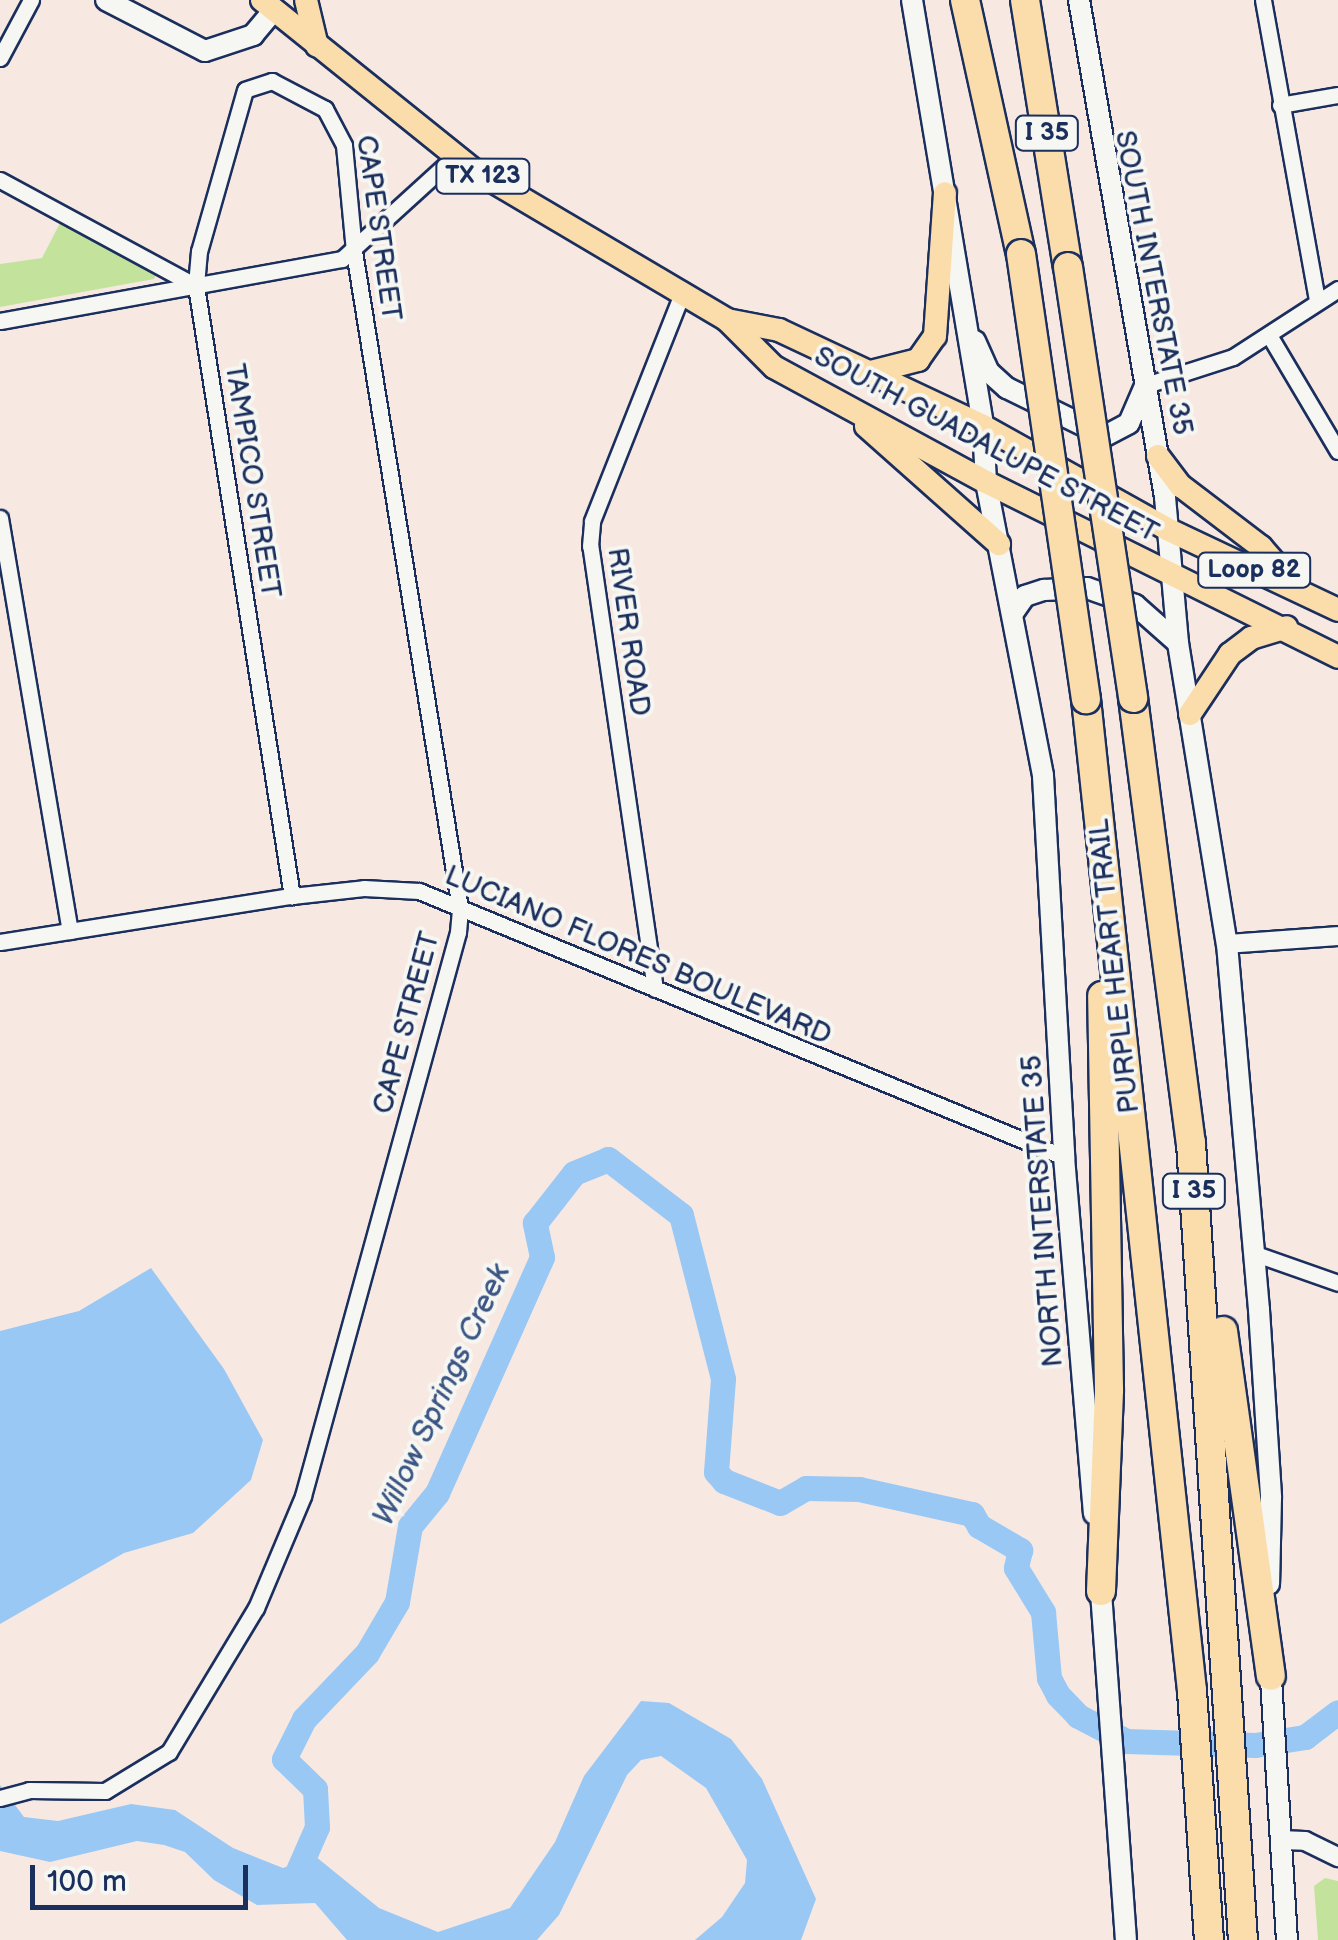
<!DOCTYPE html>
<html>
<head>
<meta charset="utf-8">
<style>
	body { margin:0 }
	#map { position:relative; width:1338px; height:1940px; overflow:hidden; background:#f7e9e2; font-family:"Balsamiq Sans",sans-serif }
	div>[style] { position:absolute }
	.green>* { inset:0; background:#c3e39c }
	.water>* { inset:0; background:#9ac8f5 }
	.river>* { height:25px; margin:-12.5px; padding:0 12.5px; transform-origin:12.5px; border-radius:12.5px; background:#9ac8f5 }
	.roads { filter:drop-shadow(2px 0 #1b2f5e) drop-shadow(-2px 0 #1b2f5e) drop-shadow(0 2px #1b2f5e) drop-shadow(0 -2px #1b2f5e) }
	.minor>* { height:15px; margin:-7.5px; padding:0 7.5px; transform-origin:7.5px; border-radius:7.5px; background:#f6f6f2 }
	.tertiary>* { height:18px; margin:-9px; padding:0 9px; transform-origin:9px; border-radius:9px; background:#f6f6f2 }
	.secondary>* { height:20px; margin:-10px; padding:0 10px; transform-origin:10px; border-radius:10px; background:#f6f6f2 }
	.primary>* { height:22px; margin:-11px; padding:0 11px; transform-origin:11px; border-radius:11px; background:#fbddab }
	.motorway>* { height:28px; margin:-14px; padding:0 14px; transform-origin:14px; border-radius:14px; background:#fbddab }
	.bridges { filter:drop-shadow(2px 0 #1b2f5e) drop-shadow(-2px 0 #1b2f5e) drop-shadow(0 2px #1b2f5e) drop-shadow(0 -2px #1b2f5e) }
	.motorway-bridge>* { height:28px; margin:-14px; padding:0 14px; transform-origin:14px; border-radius:14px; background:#fbddab }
	span { translate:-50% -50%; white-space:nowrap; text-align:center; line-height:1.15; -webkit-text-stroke:8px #f6f6f2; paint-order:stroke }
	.shield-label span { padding:2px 8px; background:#f6f6f2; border:2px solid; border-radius:8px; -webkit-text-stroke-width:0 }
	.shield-label { font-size:25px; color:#1b2f5e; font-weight:700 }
	.street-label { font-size:28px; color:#1b2f5e }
	.water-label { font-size:30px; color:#3b5584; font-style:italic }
	.scale { position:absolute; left:30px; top:1865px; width:218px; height:45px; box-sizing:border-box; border:5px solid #1b2f5e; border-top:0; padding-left:12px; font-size:30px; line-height:35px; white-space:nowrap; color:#1b2f5e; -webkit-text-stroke:8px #f6f6f2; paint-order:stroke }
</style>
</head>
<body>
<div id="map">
	<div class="green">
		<i style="clip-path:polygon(61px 221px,157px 272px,154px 279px,0 307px,0 264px,42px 258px)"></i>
		<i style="clip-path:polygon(1325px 1878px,1338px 1881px,1338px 1940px,1318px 1940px,1314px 1886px)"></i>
	</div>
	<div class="water">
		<i style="clip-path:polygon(151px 1268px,224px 1369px,263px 1440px,251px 1480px,193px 1533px,124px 1553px,0 1624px,0 1331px,79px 1311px)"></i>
		<i style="clip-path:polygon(641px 1701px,669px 1703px,731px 1739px,762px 1779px,816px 1899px,801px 1940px,695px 1940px,722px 1917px,745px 1883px,747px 1860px,706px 1788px,661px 1756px,641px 1760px,627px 1775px,559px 1915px,537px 1940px,347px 1940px,315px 1903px,257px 1905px,214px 1880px,185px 1852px,164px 1845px,137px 1841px,50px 1862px,0 1851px,0 1785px,24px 1817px,58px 1821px,131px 1804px,175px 1810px,233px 1848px,283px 1868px,315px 1856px,379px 1908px,438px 1932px,510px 1908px,555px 1842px,584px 1776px)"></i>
	</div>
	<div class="river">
		<i style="left:292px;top:1884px;width:62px;rotate:-66.3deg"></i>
		<i style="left:317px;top:1827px;width:38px;rotate:-93deg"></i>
		<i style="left:315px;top:1789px;width:43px;rotate:-135.9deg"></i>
		<i style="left:284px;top:1759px;width:45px;rotate:-63.4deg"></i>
		<i style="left:304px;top:1719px;width:91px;rotate:-46.3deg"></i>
		<i style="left:367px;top:1653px;width:59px;rotate:-59.5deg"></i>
		<i style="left:397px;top:1602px;width:77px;rotate:-80.3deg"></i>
		<i style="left:410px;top:1526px;width:43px;rotate:-50.7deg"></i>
		<i style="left:437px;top:1493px;width:258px;rotate:-66deg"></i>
		<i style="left:542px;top:1257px;width:35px;rotate:-102deg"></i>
		<i style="left:535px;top:1223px;width:63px;rotate:-52deg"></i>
		<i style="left:574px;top:1173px;width:37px;rotate:-22deg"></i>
		<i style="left:608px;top:1159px;width:92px;rotate:37.5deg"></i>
		<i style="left:681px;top:1215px;width:169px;rotate:75.6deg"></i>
		<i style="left:723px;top:1379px;width:93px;rotate:94.3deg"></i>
		<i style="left:716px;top:1472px;width:12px;rotate:48deg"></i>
		<i style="left:724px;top:1481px;width:60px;rotate:21.4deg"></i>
		<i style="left:780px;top:1503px;width:30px;rotate:-30deg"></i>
		<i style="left:806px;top:1488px;width:53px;rotate:1.1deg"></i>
		<i style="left:859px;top:1489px;width:116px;rotate:12.5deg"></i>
		<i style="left:972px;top:1514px;width:14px;rotate:60deg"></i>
		<i style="left:979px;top:1526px;width:48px;rotate:30.3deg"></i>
		<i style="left:1020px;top:1550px;width:18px;rotate:103deg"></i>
		<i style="left:1016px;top:1568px;width:52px;rotate:58.5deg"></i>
		<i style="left:1043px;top:1612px;width:66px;rotate:84.8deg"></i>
		<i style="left:1049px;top:1678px;width:19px;rotate:62deg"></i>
		<i style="left:1058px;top:1695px;width:29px;rotate:46deg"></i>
		<i style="left:1078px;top:1716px;width:54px;rotate:27.5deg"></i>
		<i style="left:1126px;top:1741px;width:129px;rotate:1.8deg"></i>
		<i style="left:1255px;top:1745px;width:51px;rotate:-9.1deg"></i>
		<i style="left:1305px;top:1737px;width:41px;rotate:-37.1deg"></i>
	</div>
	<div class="roads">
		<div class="minor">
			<i style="left:1263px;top:0;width:306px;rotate:79.8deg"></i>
			<i style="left:0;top:58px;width:66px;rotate:-61.9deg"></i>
			<i style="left:1280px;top:105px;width:59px;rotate:-9.8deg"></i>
			<i style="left:0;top:180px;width:223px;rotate:28.4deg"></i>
			<i style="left:0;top:321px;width:348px;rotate:-10.3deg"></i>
			<i style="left:342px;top:259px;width:153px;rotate:-42.3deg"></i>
			<i style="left:1269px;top:335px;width:135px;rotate:59.3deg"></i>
			<i style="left:1146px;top:385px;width:91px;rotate:-17.8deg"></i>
			<i style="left:1233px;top:357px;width:125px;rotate:-32.9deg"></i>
			<i style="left:0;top:518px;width:419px;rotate:80.4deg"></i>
			<i style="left:0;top:942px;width:296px;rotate:-9deg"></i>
			<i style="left:292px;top:896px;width:72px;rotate:-6.3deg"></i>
			<i style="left:364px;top:888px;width:55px;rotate:3.1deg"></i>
			<i style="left:419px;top:891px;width:698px;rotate:22.41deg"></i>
			<i style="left:655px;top:989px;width:448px;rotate:-98.3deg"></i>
			<i style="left:590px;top:546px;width:25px;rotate:-85deg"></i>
			<i style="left:592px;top:521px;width:242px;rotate:-68.4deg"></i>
			<i style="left:1253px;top:1253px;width:90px;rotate:19.4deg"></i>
			<i style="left:0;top:1798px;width:30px;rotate:-15deg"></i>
			<i style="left:29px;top:1790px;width:76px;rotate:0.8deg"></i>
			<i style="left:105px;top:1791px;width:75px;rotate:-31.4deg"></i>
			<i style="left:169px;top:1752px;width:168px;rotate:-58.9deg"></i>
			<i style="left:256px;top:1608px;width:121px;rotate:-67.2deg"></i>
			<i style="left:303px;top:1496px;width:585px;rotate:-74.63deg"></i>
			<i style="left:458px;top:932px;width:24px;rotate:-85deg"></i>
			<i style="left:460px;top:908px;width:665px;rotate:-99.17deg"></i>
			<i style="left:354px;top:251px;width:106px;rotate:-95.4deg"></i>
			<i style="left:344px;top:145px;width:41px;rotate:-117.8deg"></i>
			<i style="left:325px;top:109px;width:60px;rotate:-152.2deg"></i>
			<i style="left:272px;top:81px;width:28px;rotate:162deg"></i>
			<i style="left:245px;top:90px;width:167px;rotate:105.9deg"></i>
			<i style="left:199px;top:251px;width:35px;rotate:95deg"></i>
			<i style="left:196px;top:286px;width:618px;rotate:81.06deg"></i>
		</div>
		<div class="tertiary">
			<i style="left:1227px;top:944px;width:111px;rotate:-4.1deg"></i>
			<i style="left:1280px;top:1840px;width:25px;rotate:2deg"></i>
			<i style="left:1305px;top:1841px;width:37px;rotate:26deg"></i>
		</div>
		<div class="secondary">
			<i style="left:106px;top:0;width:111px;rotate:27.3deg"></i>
			<i style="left:205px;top:51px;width:51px;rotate:-18.4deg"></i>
			<i style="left:253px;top:35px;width:33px;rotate:-50deg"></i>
			<i style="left:912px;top:0;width:432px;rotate:80.5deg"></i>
			<i style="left:983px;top:426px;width:56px;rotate:86.9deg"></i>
			<i style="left:986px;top:482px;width:299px;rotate:79deg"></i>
			<i style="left:1043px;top:776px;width:382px;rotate:86.8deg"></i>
			<i style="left:1064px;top:1157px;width:358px;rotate:85.2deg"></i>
			<i style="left:1079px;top:0;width:504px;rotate:80.18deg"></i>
			<i style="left:1165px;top:497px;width:147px;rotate:84.9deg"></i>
			<i style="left:1178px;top:643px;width:305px;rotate:80.8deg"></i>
			<i style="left:1227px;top:944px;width:367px;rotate:85deg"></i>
			<i style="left:1259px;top:1310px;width:188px;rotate:86.3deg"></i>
			<i style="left:1271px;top:1498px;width:86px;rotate:91.3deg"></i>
			<i style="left:975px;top:341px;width:34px;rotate:66deg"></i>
			<i style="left:989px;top:372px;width:24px;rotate:42deg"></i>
			<i style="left:1007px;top:388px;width:109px;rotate:26.1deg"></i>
			<i style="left:1105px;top:436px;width:27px;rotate:-28deg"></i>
			<i style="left:1129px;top:423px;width:40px;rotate:-66.6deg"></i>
			<i style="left:1013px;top:613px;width:21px;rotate:-55deg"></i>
			<i style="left:1025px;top:596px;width:20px;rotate:-18deg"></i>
			<i style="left:1044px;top:590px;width:43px;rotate:-2.7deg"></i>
			<i style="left:1087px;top:588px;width:51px;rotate:19.5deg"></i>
			<i style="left:1135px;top:605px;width:57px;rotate:41.5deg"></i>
			<i style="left:1100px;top:1578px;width:363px;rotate:85.9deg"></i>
			<i style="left:1270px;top:1663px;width:278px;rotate:86.5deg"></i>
		</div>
		<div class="primary">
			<i style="left:262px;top:0;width:270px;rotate:38.8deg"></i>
			<i style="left:472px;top:169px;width:296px;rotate:30.6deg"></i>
			<i style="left:727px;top:320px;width:66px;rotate:45deg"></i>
			<i style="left:774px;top:367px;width:241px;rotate:28.5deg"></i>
			<i style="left:986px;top:482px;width:393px;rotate:26.4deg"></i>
			<i style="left:306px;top:0;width:47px;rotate:76.6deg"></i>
			<i style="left:727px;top:320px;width:53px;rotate:10.9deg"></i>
			<i style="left:779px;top:330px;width:225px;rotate:25.2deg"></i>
			<i style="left:983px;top:426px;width:213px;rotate:29.2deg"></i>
			<i style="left:1169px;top:530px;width:187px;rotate:25.3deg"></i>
			<i style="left:867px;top:373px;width:53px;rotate:-14.3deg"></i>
			<i style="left:918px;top:360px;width:29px;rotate:-55deg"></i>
			<i style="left:935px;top:336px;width:143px;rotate:-86deg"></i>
			<i style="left:866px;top:426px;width:178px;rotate:41.6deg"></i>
			<i style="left:1158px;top:456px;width:38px;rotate:53deg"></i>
			<i style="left:1181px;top:486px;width:101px;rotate:37.3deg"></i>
			<i style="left:1261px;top:547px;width:49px;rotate:49.1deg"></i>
			<i style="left:1190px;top:714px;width:72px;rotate:-56.3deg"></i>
			<i style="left:1230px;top:654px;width:26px;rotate:-37deg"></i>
			<i style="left:1251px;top:638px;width:37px;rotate:-17deg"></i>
		</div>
		<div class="motorway">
			<i style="left:965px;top:0;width:260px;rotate:77.6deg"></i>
			<i style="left:1025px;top:0;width:270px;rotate:80.9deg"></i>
			<i style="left:1133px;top:698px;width:449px;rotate:82.6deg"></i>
			<i style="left:1191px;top:1143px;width:799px;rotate:86.27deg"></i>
			<i style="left:1086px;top:699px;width:998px;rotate:83.9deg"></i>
			<i style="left:1192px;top:1691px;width:250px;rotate:86.1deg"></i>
			<i style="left:1223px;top:1331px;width:348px;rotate:82.1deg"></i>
			<i style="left:1101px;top:1591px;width:202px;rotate:-87.7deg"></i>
			<i style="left:1109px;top:1389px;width:393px;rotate:-91deg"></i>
		</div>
	</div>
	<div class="bridges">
		<div class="motorway-bridge">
			<i style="left:1021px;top:254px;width:450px;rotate:81.7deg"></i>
			<i style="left:1068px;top:267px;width:436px;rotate:81.4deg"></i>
		</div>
	</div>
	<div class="shield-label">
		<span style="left:1047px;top:133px">I 35</span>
		<span style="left:483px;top:176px">TX 123</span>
		<span style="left:1254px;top:570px">Loop 82</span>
		<span style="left:1194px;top:1191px">I 35</span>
	</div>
	<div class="street-label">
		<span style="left:378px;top:228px;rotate:82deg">CAPE STREET</span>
		<span style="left:1153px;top:283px;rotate:79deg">SOUTH INTERSTATE 35</span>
		<span style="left:986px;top:445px;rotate:28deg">SOUTH GUADALUPE STREET</span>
		<span style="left:252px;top:481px;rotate:81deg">TAMPICO STREET</span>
		<span style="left:628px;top:632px;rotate:82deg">RIVER ROAD</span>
		<span style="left:638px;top:956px;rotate:23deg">LUCIANO FLORES BOULEVARD</span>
		<span style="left:1115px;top:966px;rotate:-96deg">PURPLE HEART TRAIL</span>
		<span style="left:407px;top:1023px;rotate:-75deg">CAPE STREET</span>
		<span style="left:1043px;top:1211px;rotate:-94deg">NORTH INTERSTATE 35</span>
	</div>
	<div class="water-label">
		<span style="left:442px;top:1395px;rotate:-65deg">Willow Springs Creek</span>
	</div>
	<div class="scale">100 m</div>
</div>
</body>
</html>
